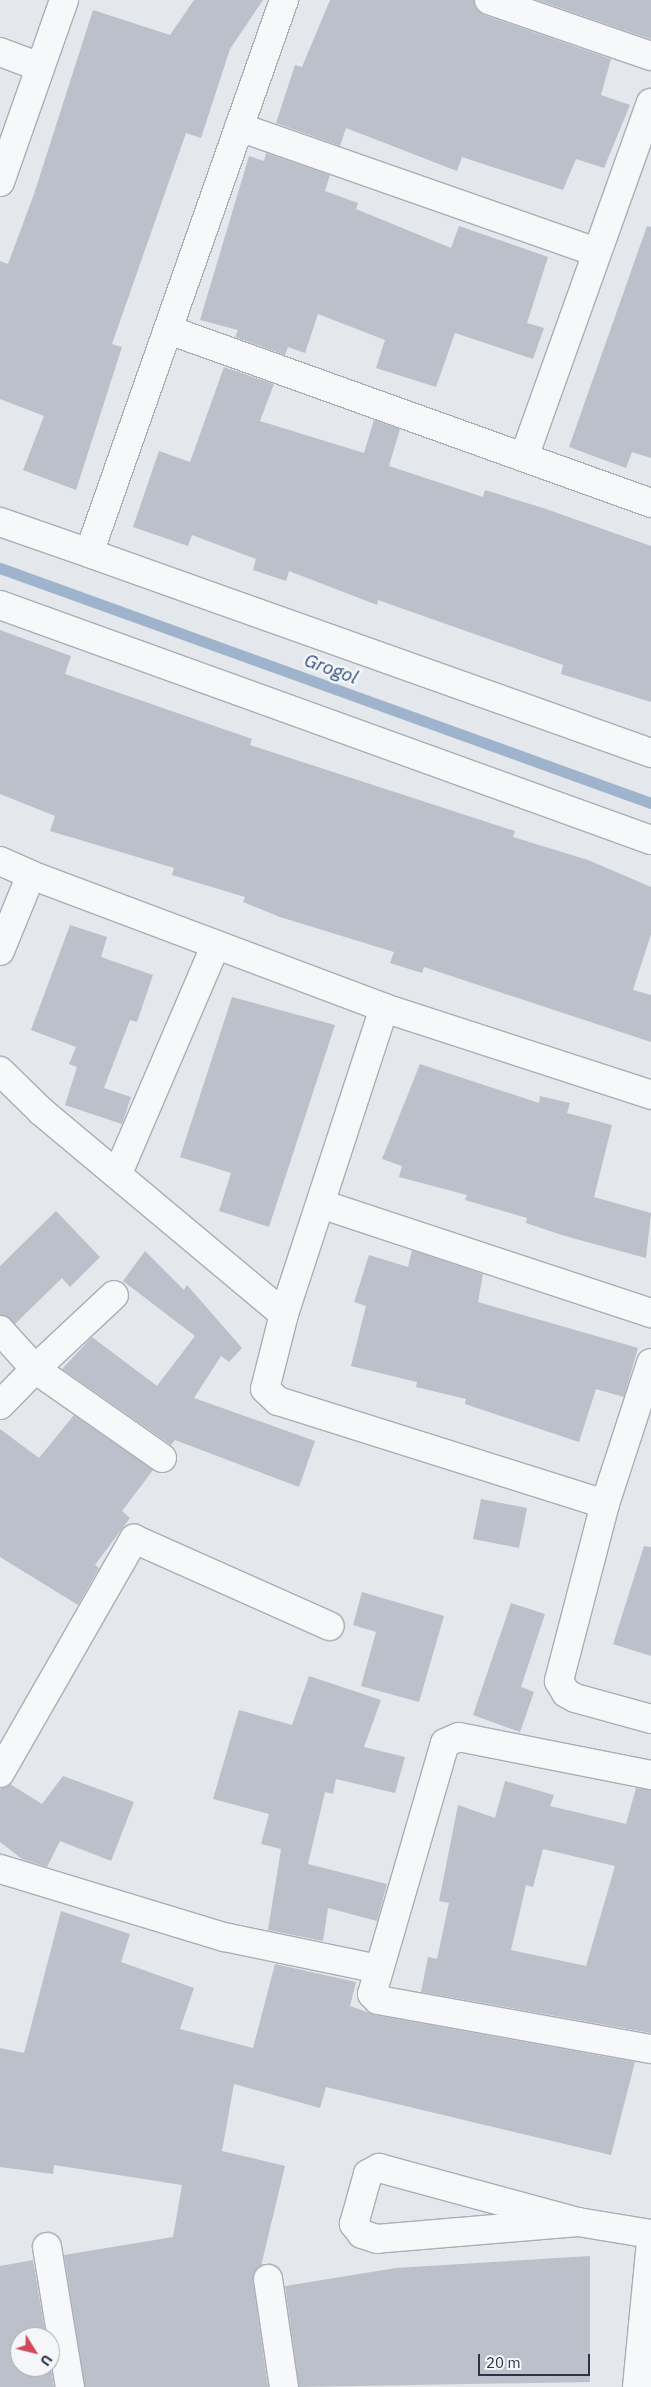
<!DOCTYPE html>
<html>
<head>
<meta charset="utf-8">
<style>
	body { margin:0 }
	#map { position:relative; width:651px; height:2387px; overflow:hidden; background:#e4e7ec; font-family:"IBM Plex Sans",sans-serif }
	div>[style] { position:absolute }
	.stream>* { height:11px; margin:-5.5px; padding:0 5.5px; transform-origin:5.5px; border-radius:5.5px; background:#9fb4cc }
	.building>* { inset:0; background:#bbc0ca }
	.roads { filter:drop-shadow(1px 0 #a9aeb7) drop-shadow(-1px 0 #a9aeb7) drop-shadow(0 1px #a9aeb7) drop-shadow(0 -1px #a9aeb7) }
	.street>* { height:28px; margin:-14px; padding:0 14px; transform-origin:14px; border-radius:14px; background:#f7f8fa }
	span { translate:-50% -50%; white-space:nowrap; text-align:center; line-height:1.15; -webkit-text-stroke:5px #f4f6f9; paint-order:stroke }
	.water-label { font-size:19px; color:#34527a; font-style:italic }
	.north { position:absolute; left:10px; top:2327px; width:50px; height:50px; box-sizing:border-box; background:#f4f6f9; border:1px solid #a4a8b1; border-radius:50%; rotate:126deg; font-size:14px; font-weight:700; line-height:20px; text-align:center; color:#2b3445 }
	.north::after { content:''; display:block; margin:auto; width:18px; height:22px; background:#d1495b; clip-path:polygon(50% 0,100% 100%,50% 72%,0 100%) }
	.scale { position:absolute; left:478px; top:2354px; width:112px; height:22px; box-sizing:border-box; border:2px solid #2b3445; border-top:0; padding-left:6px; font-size:15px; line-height:18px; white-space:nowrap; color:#2b3445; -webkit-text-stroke:4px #f4f6f9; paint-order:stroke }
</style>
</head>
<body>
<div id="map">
	<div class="stream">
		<i style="left:0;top:568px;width:692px;rotate:19.85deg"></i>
	</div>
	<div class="building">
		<i style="clip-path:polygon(194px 0,263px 0,230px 49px,201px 138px,186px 133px,112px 344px,122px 347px,76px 490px,23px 470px,44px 416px,0 399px,0 261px,8px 264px,34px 194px,93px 10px,170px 35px)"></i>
		<i style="clip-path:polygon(330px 0,474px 0,484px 15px,611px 59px,601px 95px,630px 105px,604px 168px,576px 159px,563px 190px,462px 157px,457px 171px,346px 128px,340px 146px,276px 123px,295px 65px,302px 67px)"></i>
		<i style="clip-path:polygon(537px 0,651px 0,651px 39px,638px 35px)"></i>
		<i style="clip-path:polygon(266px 153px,330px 175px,325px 191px,358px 203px,356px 209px,451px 248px,459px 226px,548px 257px,527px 323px,544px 328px,533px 359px,455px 333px,436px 387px,376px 368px,385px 340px,318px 314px,305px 353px,288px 347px,285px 355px,235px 337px,238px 330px,200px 320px,249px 156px,264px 161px)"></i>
		<i style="clip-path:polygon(647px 226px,651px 227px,651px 458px,632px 452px,626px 468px,569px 447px)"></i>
		<i style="clip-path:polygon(224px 367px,274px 384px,260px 421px,364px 453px,374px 420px,400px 429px,389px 466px,483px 497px,485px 490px,543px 508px,651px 546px,651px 702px,561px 674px,563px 665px,378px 600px,377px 605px,289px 571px,286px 581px,253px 570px,256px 559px,192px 535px,188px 546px,133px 527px,159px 451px,190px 462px)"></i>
		<i style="clip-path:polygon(0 630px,71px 656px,65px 674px,252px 739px,250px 745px,515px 831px,513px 837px,588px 860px,651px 887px,651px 934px,633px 990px,651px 995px,651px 1042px,424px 967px,422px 973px,390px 963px,394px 952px,280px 917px,243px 902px,245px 897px,172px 875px,174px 868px,50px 831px,55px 816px,0 794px)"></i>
		<i style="clip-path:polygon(70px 925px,107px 937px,101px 957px,153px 975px,137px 1022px,130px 1020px,104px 1088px,131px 1097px,122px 1124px,65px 1105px,77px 1067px,69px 1064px,76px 1047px,31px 1030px)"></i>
		<i style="clip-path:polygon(232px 997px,335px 1025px,269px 1227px,219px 1211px,231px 1173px,180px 1157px)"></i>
		<i style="clip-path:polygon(420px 1064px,539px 1103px,540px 1096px,570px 1103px,567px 1113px,612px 1125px,594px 1197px,651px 1213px,646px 1258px,565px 1236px,526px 1223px,527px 1218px,465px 1200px,467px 1195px,399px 1177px,402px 1166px,382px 1159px)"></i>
		<i style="clip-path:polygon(56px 1211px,100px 1257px,70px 1287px,62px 1278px,15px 1324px,0 1315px,0 1266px)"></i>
		<i style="clip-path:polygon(412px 1250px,483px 1274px,478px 1302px,638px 1348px,624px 1397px,596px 1389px,579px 1442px,465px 1404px,466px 1399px,416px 1387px,417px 1382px,351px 1366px,366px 1306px,354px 1302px,369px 1255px,408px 1267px)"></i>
		<i style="clip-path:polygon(145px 1251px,184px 1290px,187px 1285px,242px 1348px,229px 1362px,221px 1356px,194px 1398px,315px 1441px,299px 1487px,175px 1440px,171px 1445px,62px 1369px,92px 1337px,157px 1386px,195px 1336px,123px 1281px)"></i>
		<i style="clip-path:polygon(74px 1415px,153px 1470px,122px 1511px,130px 1518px,95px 1565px,99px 1568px,78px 1605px,0 1557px,0 1429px,39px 1458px)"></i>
		<i style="clip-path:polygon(481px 1499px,527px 1508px,519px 1548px,473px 1539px)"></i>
		<i style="clip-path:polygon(644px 1546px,651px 1547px,651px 1656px,613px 1644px)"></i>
		<i style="clip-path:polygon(362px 1592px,444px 1616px,419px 1702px,361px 1686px,376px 1632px,353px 1625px)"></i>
		<i style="clip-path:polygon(511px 1603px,545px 1614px,521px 1687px,534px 1692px,520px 1732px,473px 1715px)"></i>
		<i style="clip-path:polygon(309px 1676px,381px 1700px,364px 1747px,405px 1757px,395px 1793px,336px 1779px,333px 1794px,325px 1792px,308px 1864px,387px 1884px,377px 1921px,328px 1908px,323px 1941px,268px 1930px,281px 1849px,261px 1844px,269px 1814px,213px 1799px,239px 1710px,292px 1725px)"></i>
		<i style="clip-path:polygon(63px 1776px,134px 1802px,111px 1861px,60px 1841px,47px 1867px,22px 1859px,0 1842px,0 1789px,10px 1784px,42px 1804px)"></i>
		<i style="clip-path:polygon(evenodd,505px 1781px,554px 1795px,550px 1806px,626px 1824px,636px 1788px,651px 1790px,651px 2033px,421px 1992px,428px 1957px,437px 1959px,449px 1903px,439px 1901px,458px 1805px,495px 1818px,505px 1781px,543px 1849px,615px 1866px,586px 1966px,511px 1950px,526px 1885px,533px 1887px,543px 1849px)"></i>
		<i style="clip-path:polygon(61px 1911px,130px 1934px,121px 1962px,194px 1988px,180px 2029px,253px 2048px,275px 1964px,356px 1982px,350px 2006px,375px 2015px,635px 2062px,611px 2155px,326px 2087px,320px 2108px,234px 2084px,222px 2151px,285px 2166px,261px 2266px,253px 2281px,268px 2387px,85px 2387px,64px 2255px,173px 2237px,182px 2185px,54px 2165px,53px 2174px,0 2167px,0 2048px,24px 2053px)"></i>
		<i style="clip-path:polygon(590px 2256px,590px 2382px,299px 2387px,285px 2286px,396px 2268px)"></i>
		<i style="clip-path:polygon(33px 2260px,46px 2337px,20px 2337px,20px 2367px,50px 2367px,50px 2362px,54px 2387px,0 2387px,0 2266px)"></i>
	</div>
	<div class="roads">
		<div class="street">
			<i style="left:284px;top:0;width:586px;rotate:109.42deg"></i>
			<i style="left:89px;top:553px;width:597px;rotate:19.59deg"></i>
			<i style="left:489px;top:0;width:171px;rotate:19.1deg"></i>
			<i style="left:0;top:52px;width:43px;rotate:20.6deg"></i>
			<i style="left:239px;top:127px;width:377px;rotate:19.3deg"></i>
			<i style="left:0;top:182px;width:193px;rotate:-70.6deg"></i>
			<i style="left:169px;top:330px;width:512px;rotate:19.74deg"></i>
			<i style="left:524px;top:457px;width:376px;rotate:-70.3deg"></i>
			<i style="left:0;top:522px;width:94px;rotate:19.2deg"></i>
			<i style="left:0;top:605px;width:692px;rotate:19.85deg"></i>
			<i style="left:0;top:861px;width:34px;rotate:24deg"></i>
			<i style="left:0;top:951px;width:82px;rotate:-67.8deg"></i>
			<i style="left:31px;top:875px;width:377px;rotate:20.6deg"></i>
			<i style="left:384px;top:1008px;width:281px;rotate:18deg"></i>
			<i style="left:384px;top:1008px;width:322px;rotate:108.1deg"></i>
			<i style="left:284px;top:1314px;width:77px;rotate:104.2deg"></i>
			<i style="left:265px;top:1389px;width:18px;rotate:43deg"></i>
			<i style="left:278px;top:1401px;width:343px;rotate:17.5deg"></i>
			<i style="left:0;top:1071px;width:59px;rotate:44.3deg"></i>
			<i style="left:42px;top:1112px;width:315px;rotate:39.9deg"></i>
			<i style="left:118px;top:1173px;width:246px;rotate:-66.8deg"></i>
			<i style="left:321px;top:1204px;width:348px;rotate:18.3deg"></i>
			<i style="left:0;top:1330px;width:52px;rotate:48.1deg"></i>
			<i style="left:35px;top:1369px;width:108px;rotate:-43.1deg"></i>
			<i style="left:651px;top:1363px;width:148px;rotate:108.1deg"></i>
			<i style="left:605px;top:1504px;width:183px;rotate:104.6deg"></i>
			<i style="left:559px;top:1681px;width:14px;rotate:60deg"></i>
			<i style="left:566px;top:1693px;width:10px;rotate:29deg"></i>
			<i style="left:575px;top:1698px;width:79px;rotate:15.4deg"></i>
			<i style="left:0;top:1405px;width:50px;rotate:-45.8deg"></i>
			<i style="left:35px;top:1369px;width:155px;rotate:35deg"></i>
			<i style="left:0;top:1773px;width:270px;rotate:-60.2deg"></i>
			<i style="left:134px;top:1539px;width:214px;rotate:24deg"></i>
			<i style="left:651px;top:1775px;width:196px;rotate:-168.8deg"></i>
			<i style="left:459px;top:1737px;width:15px;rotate:157deg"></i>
			<i style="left:445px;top:1743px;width:261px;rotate:106.2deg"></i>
			<i style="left:372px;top:1994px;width:8px;rotate:45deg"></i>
			<i style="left:378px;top:2000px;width:277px;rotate:10.2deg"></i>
			<i style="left:0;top:1869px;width:234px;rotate:16.9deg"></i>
			<i style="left:224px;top:1937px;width:158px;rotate:11.7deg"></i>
			<i style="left:578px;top:2222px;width:202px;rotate:175.2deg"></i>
			<i style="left:377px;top:2239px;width:16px;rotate:-162deg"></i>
			<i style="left:362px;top:2234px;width:13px;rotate:-129deg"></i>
			<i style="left:354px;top:2224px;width:52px;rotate:-74.4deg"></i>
			<i style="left:368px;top:2174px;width:13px;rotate:-29deg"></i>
			<i style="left:379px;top:2168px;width:206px;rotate:15.2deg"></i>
			<i style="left:578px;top:2222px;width:74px;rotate:9.3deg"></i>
			<i style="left:47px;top:2247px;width:142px;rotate:80.7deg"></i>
			<i style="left:268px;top:2279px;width:109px;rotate:81.6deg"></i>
			<i style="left:637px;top:2387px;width:147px;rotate:-84.5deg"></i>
		</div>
	</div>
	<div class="water-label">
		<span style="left:331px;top:669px;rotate:20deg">Grogol</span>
	</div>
	<div class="north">U</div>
	<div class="scale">20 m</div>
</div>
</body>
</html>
